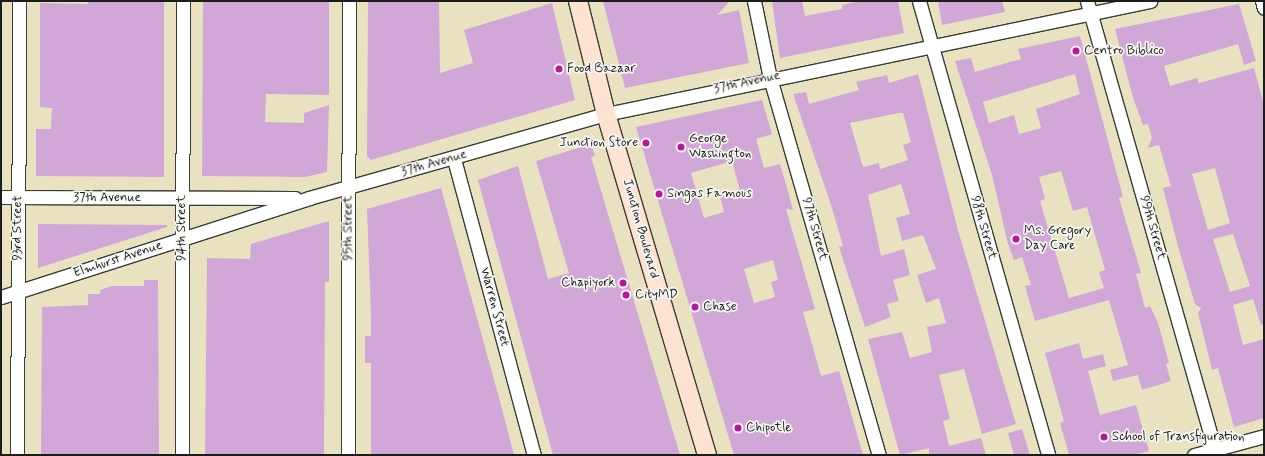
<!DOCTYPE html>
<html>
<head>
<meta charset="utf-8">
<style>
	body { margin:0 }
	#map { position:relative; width:1265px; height:456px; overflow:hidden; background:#e9e2c1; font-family:Mynerve,sans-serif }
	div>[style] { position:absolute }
	.building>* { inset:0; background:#d1a7d8 }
	.roads { filter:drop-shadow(1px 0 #3b3a35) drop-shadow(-1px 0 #3b3a35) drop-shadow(0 1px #3b3a35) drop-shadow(0 -1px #3b3a35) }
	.minor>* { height:13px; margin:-6.5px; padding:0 6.5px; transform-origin:6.5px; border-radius:6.5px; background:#fff }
	.secondary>* { height:18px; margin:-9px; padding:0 9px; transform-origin:9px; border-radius:9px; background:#fee3d2 }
	.dots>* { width:11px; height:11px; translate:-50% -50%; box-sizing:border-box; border:2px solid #f6f6f2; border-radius:50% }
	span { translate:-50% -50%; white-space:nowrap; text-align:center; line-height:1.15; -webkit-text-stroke:3.5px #f6f6f2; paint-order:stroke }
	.poi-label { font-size:13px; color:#1c1c1c }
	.left { translate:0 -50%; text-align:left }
	.right { translate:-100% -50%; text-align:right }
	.street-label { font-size:13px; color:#1c1c1c }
	.frame { position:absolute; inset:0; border:2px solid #1c1c1c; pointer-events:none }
</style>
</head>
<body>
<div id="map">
	<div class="building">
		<i style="clip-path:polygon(88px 1px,164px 1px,164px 177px,36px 176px,36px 129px,51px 129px,52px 108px,40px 107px,40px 3px,88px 4px)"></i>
		<i style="clip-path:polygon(203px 1px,329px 2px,329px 95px,266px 94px,265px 122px,304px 123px,304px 113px,329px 105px,327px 172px,305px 177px,202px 176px)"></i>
		<i style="clip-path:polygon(368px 1px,439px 1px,440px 73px,473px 63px,464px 30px,552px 3px,575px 100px,371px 160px,367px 156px)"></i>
		<i style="clip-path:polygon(603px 1px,730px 1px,717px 15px,739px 10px,749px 63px,625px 88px)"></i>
		<i style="clip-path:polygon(772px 1px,802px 1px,805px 16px,842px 9px,842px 5px,859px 1px,898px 1px,904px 33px,780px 58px)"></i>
		<i style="clip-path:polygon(938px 1px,1002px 1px,1005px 12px,942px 25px)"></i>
		<i style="clip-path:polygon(evenodd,1239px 4px,1256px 61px,1244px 65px,1238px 44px,1164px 66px,1170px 86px,1197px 78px,1199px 83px,1254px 68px,1264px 105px,1264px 324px,1261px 325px,1253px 299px,1233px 305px,1243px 345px,1264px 339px,1264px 418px,1234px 427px,1218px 368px,1212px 370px,1198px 313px,1201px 308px,1195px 304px,1179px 250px,1163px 188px,1171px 186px,1159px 145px,1148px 148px,1152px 138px,1148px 124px,1143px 125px,1133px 98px,1115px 29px,1239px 4px,1215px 168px,1230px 223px,1208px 230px,1192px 174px,1215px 168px,1239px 4px,1233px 234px,1250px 286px,1230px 292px,1213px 239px,1233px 234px)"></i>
		<i style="clip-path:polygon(evenodd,1080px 36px,1123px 197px,1119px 198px,1141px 273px,1136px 274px,1145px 308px,1150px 306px,1158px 323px,1169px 363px,1166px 364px,1171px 381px,1142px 390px,1138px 375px,1113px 381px,1110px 370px,1128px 365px,1109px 300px,1035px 321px,1025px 286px,1031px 285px,1022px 257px,1014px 260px,1008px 244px,992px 175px,955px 61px,971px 58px,975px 72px,1021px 59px,1018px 49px,1080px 36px,1075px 74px,1080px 94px,1036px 109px,1041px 128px,1019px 134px,1014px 115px,989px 123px,983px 102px,1075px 74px,1080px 36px,1061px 171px,1073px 211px,1087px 207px,1105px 270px,1099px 272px,1104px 288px,1069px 298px,1040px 201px,1045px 199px,1039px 177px,1061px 171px)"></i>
		<i style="clip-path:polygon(evenodd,918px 74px,959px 234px,1016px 424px,982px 434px,964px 369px,939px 375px,950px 419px,943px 421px,949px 446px,981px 438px,986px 455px,929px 455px,929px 448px,900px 455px,868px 339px,902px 332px,910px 358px,932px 352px,927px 327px,946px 323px,939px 298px,926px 303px,917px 275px,936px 269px,923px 235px,902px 241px,896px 218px,910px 214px,901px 184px,868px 195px,881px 256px,904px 249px,910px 275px,893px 280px,899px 301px,887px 304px,891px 317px,865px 327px,839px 247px,843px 246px,831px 205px,793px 94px,806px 92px,809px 104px,859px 90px,856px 82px,887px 75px,889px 83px,918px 74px,899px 113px,903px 113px,911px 142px,903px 145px,908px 160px,880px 169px,879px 163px,863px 167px,850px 123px,899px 113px)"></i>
		<i style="clip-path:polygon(evenodd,762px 100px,772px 134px,756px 139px,764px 168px,780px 164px,789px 195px,793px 210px,786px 209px,815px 309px,803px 312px,821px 376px,839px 371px,863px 455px,734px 455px,636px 127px,762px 100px,732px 161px,740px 191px,720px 197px,724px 212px,704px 218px,691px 173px,732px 161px,762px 100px,773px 260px,778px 280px,771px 282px,775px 297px,754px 303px,744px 269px,773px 260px)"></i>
		<i style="clip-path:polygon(591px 144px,595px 156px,591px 157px,680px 455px,553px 455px,478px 180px,518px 166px,548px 279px,569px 273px,536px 161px)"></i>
		<i style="clip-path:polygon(441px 188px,498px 394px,514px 455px,371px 455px,371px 363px,365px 363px,365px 336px,371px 336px,371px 315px,367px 209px)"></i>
		<i style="clip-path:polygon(329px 221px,329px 282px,325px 282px,324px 455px,205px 455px,207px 258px,250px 259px,251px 244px)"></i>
		<i style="clip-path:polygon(38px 224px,167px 225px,167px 227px,38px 268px)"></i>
		<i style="clip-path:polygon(144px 280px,158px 280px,159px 455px,41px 455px,42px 307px,88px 305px,88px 294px,100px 294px,100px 290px,112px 286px,144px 286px)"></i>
		<i style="clip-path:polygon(1079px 343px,1083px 359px,1103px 354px,1106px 366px,1088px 371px,1100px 415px,1136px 405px,1149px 451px,1134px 455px,1069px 455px,1060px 423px,1064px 421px,1045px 353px)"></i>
		<i style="clip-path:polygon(1022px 429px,1030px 455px,1014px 455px,1008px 433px)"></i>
	</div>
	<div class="roads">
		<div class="minor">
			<i style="left:754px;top:1px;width:79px;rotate:78.3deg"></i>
			<i style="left:770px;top:78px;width:392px;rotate:73.9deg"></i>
			<i style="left:919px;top:1px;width:472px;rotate:74.1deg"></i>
			<i style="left:1087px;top:1px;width:472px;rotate:74.1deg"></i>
			<i style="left:1262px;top:1px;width:7px;rotate:74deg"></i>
			<i style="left:454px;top:159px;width:307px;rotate:74.9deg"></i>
			<i style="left:1px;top:197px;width:294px;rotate:0.2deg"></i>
			<i style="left:1px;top:297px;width:324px;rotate:-17.8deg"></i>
			<i style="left:309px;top:198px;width:309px;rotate:-15.8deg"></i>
			<i style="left:606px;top:114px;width:556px;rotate:-11.73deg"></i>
			<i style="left:17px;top:455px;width:454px;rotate:-89.7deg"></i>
			<i style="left:182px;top:455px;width:454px;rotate:-89.9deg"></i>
			<i style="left:348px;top:455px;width:454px;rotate:-89.9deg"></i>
			<i style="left:1194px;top:455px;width:73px;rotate:-15.2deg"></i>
		</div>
		<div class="secondary">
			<i style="left:578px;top:1px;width:116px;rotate:76.1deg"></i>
			<i style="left:606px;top:114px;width:356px;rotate:73.5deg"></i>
		</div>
	</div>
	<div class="dots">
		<i style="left:1076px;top:51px;background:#b5179e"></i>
		<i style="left:559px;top:69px;background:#b5179e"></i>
		<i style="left:646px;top:143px;background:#b5179e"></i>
		<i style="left:681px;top:147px;background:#b5179e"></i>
		<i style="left:659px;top:194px;background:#b5179e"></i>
		<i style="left:1016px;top:239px;background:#b5179e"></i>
		<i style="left:623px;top:283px;background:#b5179e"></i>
		<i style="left:626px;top:295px;background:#b5179e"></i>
		<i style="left:695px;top:307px;background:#b5179e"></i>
		<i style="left:738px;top:428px;background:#b5179e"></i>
		<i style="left:1104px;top:437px;background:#b5179e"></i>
	</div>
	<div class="poi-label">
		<span class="left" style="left:1084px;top:51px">Centro Biblico</span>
		<span class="left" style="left:567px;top:69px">Food Bazaar</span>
		<span class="left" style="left:689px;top:147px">George<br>Washington</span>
		<span class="right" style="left:638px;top:143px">Junction Store</span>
		<span class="left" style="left:667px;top:194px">Singas Famous</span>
		<span class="left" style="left:1024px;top:239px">Ms. Gregory<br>Day Care</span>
		<span class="right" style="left:615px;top:283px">Chapiyork</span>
		<span class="left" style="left:635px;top:295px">CityMD</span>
		<span class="left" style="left:703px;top:307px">Chase</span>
		<span class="left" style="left:746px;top:428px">Chipotle</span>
		<span class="left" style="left:1112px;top:437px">School of Transfiguration</span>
	</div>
	<div class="street-label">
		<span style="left:747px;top:83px;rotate:-12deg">37th Avenue</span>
		<span style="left:434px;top:164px;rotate:-16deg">37th Avenue</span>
		<span style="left:107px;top:198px">37th Avenue</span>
		<span style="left:18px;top:228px;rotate:-90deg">93rd Street</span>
		<span style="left:182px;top:228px;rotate:-90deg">94th Street</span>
		<span style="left:349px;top:228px;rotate:-90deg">95th Street</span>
		<span style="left:983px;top:228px;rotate:74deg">98th Street</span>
		<span style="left:1152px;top:228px;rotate:74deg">99th Street</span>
		<span style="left:640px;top:229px;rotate:74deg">Junction Boulevard</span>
		<span style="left:814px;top:229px;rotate:74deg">97th Street</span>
		<span style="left:118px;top:260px;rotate:-18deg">Elmhurst Avenue</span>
		<span style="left:494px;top:307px;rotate:75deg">Warren Street</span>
	</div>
	<div class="frame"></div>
</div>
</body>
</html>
